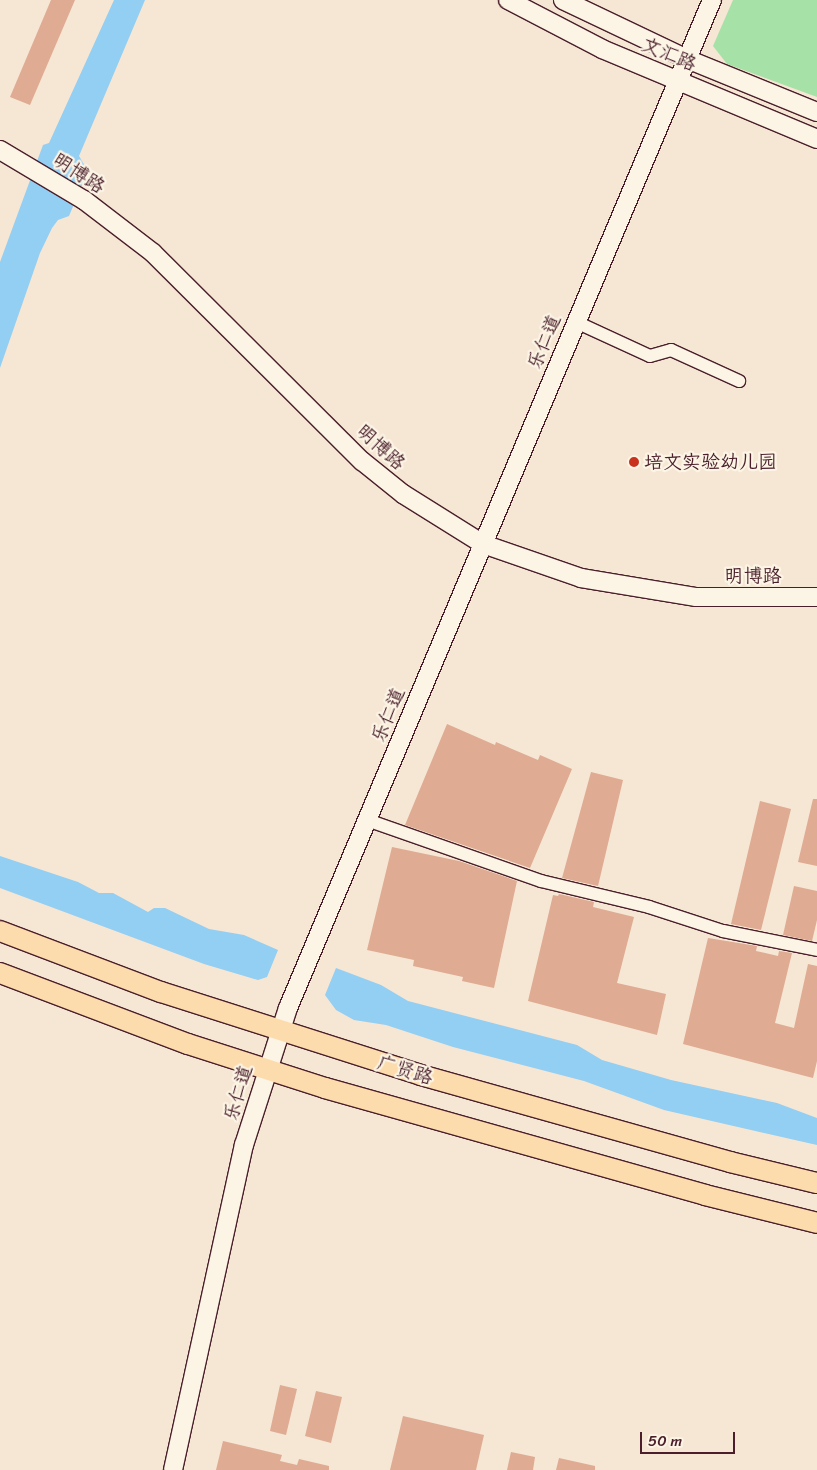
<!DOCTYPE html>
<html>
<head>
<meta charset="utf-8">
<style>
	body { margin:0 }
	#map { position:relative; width:817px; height:1470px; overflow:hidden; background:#f6e6d4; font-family:Sriracha,"LXGW WenKai TC",sans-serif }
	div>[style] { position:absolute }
	.green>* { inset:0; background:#a6e1a7 }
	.water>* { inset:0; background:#93cef3 }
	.building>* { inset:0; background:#dfab92 }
	.roads { filter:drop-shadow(1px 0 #4a1f2b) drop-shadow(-1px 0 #4a1f2b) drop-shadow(0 1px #4a1f2b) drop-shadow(0 -1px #4a1f2b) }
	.street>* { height:12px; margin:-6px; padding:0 6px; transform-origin:6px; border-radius:6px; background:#fcf5e5 }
	.secondary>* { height:18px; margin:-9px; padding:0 9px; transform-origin:9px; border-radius:9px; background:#fcf5e5 }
	.primary>* { height:20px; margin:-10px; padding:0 10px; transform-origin:10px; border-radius:10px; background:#fcdcac }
	.dots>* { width:14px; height:14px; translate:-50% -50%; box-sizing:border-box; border:2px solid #fcf5e5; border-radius:50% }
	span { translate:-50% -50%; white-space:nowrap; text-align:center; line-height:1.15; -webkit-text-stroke:4.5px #fcf5e5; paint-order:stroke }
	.street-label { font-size:19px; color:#4a1f2b }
	.poi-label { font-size:19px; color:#4a1f2b }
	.left { translate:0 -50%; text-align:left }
	.scale { position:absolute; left:640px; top:1432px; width:95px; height:22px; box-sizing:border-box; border:2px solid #4a1f2b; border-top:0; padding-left:6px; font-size:15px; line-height:18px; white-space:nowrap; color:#4a1f2b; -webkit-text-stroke:4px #fcf5e5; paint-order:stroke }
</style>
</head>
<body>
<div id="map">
	<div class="green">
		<i style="clip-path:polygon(733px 0,817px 0,817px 97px,727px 64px,713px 46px)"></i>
	</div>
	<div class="water">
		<i style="clip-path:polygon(114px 0,145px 0,79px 156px,88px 171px,69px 216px,58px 220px,52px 228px,40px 253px,0 368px,0 262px,43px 145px,49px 143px)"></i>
		<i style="clip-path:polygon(0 856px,78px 882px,99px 893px,113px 893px,148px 912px,154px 908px,165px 908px,209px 929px,244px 935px,278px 950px,267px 977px,258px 980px,204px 964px,0 888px)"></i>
		<i style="clip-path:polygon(336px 968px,381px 985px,408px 1001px,577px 1045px,602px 1060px,671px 1080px,777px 1103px,817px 1118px,817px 1145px,664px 1110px,584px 1081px,453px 1047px,386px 1025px,354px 1020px,336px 1010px,325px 995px)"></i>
	</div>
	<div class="building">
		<i style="clip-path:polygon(51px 0,75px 0,30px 105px,10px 97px)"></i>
		<i style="clip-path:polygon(447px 724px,495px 745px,496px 742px,538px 760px,540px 755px,572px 769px,530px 868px,405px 825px)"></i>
		<i style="clip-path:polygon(591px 772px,623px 780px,598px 886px,562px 878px)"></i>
		<i style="clip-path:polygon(813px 799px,817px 799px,817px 866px,798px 862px)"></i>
		<i style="clip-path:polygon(760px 801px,791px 809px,761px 930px,731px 924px)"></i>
		<i style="clip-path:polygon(392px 847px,459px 861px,517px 881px,494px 988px,462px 981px,463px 977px,413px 966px,414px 960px,367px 950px)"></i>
		<i style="clip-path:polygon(794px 886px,817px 891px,817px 920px,812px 941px,783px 935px)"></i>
		<i style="clip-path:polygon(559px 894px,594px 902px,593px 907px,634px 917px,617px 983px,666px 994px,657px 1035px,528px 1001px,553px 895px,558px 896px)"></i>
		<i style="clip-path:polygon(708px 938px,757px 946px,756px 951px,778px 956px,779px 951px,792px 953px,775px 1023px,794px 1028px,808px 964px,817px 966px,817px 1061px,813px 1078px,683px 1044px)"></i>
		<i style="clip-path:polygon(280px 1385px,297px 1389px,286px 1435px,270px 1431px)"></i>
		<i style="clip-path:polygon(316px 1391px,342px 1397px,331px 1443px,305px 1436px)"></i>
		<i style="clip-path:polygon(403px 1416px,484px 1435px,476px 1470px,390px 1470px)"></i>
		<i style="clip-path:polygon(223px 1441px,282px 1455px,280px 1461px,297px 1465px,299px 1459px,329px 1466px,329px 1470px,216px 1470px)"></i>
		<i style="clip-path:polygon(511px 1452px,535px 1457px,533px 1470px,507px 1470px)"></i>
		<i style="clip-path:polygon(559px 1458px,595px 1466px,595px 1470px,556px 1470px)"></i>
	</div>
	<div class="roads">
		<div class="street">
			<i style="left:576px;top:322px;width:81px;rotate:24.7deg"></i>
			<i style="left:650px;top:356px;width:22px;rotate:-16deg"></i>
			<i style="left:671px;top:350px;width:75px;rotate:24.5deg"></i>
			<i style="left:367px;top:820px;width:184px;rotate:19.3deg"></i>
			<i style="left:541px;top:881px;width:111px;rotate:13.5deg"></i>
			<i style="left:649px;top:907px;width:78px;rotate:18deg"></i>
			<i style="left:723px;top:931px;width:96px;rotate:11.4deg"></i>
		</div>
		<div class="secondary">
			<i style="left:508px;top:0;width:106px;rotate:27.5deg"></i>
			<i style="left:602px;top:49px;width:233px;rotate:22.7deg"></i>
			<i style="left:563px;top:0;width:137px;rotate:25.4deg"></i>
			<i style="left:687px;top:59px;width:140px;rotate:22.2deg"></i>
			<i style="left:0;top:150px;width:98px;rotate:30.8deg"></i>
			<i style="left:84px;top:200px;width:87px;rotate:37.5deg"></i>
			<i style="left:153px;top:253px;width:295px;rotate:44.9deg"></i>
			<i style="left:362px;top:461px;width:53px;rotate:38.8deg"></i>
			<i style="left:403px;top:494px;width:94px;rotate:32deg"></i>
			<i style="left:483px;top:544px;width:104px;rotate:19.1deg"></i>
			<i style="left:581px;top:578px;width:117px;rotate:9.4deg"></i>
			<i style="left:696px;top:597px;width:121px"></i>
			<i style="left:173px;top:1470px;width:333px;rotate:-77.7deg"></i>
			<i style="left:244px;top:1145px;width:144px;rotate:-72.2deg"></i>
			<i style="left:288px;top:1008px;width:1094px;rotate:-67.19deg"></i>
		</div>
		<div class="primary">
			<i style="left:0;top:931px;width:172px;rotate:20.8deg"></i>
			<i style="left:161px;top:992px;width:273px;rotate:17.7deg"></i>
			<i style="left:421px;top:1075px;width:321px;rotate:15.7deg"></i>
			<i style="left:730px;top:1162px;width:89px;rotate:13.6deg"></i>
			<i style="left:0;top:973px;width:201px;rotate:20.7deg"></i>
			<i style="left:188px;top:1044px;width:144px;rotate:17.8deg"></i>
			<i style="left:325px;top:1088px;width:395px;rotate:15.7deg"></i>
			<i style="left:705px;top:1195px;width:115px;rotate:14deg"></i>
		</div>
	</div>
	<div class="dots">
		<i style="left:634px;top:462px;background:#c8321e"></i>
	</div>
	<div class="street-label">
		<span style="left:669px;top:54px;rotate:23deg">文汇路</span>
		<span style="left:79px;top:173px;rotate:33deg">明博路</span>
		<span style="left:544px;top:342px;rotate:-67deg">乐仁道</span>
		<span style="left:381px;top:447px;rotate:42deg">明博路</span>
		<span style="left:753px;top:576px">明博路</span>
		<span style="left:388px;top:715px;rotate:-67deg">乐仁道</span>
		<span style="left:405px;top:1070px;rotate:17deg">广贤路</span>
		<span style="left:238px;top:1093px;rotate:-73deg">乐仁道</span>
	</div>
	<div class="poi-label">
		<span class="left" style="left:644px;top:462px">培文实验幼儿园</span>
	</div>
	<div class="scale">50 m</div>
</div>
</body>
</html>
